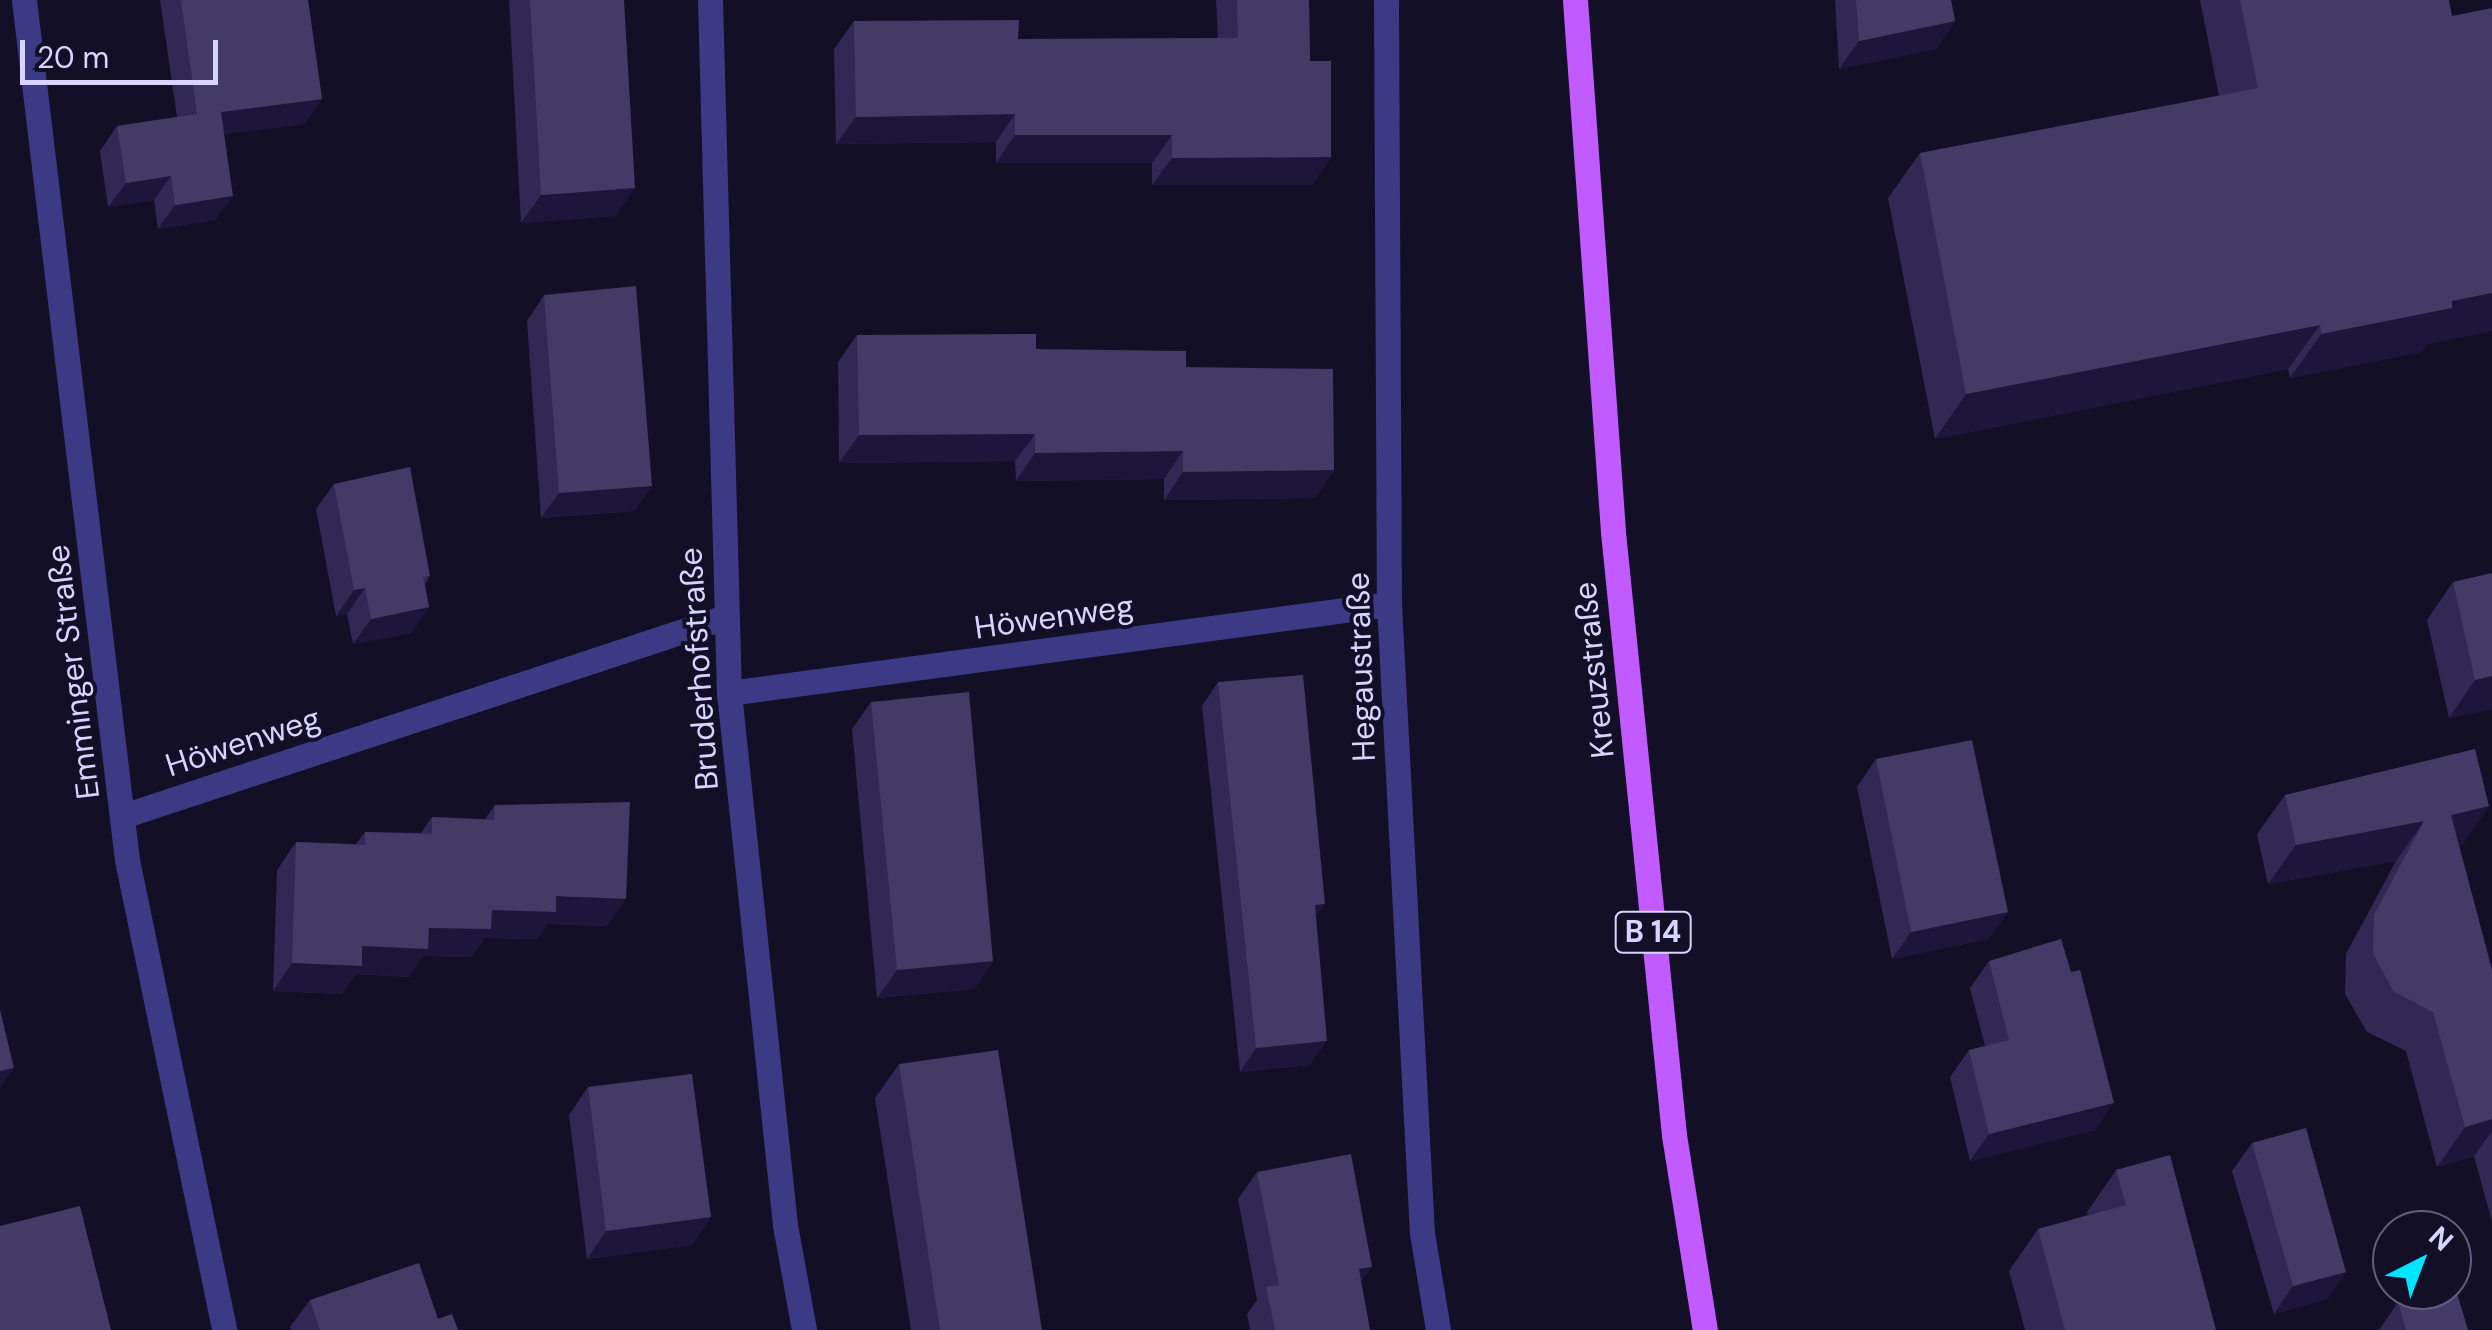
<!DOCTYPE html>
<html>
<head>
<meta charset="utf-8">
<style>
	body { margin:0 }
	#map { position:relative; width:2492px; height:1330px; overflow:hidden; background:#130f26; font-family:"DM Sans",sans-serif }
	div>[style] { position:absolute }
	.minor>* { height:25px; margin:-12.5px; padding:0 12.5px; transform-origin:12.5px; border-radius:12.5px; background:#3d3a85 }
	.primary>* { height:25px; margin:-12.5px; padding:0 12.5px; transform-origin:12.5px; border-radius:12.5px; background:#c25bff }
	.wall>* { inset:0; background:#312854 }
	.shaded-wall>* { inset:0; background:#1d163a }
	.building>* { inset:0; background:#433a66 }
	span { translate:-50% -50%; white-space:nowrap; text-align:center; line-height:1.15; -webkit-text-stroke:8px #130f26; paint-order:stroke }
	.shield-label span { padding:2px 8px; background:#130f26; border:2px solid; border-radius:8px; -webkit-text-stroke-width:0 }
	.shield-label { font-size:30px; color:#d9d4ff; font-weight:700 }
	.street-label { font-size:32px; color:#d9d4ff }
	.north { position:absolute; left:2372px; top:1210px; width:100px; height:100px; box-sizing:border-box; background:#130f26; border:2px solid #625e7d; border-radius:50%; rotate:42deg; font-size:28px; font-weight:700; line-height:40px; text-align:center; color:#d9d4ff }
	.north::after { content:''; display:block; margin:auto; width:35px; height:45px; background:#00e5ff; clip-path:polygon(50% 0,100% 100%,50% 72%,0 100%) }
	.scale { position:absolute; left:20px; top:40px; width:198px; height:45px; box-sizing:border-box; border:5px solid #d9d4ff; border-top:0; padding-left:12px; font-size:30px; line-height:35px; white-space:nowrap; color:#d9d4ff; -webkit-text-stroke:8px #130f26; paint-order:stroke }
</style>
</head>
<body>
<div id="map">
	<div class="minor">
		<i style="left:24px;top:0;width:866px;rotate:83.17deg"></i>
		<i style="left:127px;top:860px;width:480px;rotate:78.3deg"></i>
		<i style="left:710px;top:0;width:693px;rotate:88.43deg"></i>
		<i style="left:729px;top:693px;width:535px;rotate:83.99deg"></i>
		<i style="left:785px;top:1225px;width:107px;rotate:79.7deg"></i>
		<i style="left:1386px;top:0;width:604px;rotate:89.72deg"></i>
		<i style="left:1389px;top:604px;width:630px;rotate:87deg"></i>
		<i style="left:1422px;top:1233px;width:98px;rotate:80.6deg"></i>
		<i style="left:729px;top:693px;width:666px;rotate:-7.68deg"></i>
		<i style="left:123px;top:816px;width:634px;rotate:-18.29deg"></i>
	</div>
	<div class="primary">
		<i style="left:1575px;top:0;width:533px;rotate:85.91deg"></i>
		<i style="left:1613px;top:532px;width:606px;rotate:84.22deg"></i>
		<i style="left:1674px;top:1135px;width:197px;rotate:81deg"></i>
	</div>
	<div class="wall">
		<i style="clip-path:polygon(160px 0,308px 0,322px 99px,304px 124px,224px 134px,215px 220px,158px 229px,154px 200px,108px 207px,100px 151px,117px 126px,177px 117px)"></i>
		<i style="clip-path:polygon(509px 0,624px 0,616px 216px,521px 223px)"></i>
		<i style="clip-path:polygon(1216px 0,1309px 0,1310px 61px,1331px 157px,1312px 185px,1152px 185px,1152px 163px,996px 163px,996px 142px,836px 144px,834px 49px,854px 21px,1018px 39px,1218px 38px)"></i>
		<i style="clip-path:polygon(1835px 0,1951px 0,1955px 21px,1936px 49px,1839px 69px)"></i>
		<i style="clip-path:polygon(2200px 0,2449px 0,2427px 344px,2421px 352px,2290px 378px,2288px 369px,1935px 439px,1888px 198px,1920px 153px,2219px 96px)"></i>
		<i style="clip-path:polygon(544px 295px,652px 486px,634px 511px,541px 518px,527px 321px)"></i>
		<i style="clip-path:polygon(857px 335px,1036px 349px,1186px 367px,1334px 470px,1315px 498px,1164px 500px,1164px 479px,1016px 481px,1015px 461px,839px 463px,838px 362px)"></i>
		<i style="clip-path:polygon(334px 484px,430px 576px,425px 584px,429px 607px,411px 633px,353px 644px,347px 614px,336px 616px,316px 509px)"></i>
		<i style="clip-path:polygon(2453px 582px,2492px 709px,2449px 718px,2427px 620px)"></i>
		<i style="clip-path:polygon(1218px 682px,1316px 918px,1310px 1065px,1240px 1072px,1202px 706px)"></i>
		<i style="clip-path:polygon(871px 702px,993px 961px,974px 989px,877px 998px,852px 729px)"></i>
		<i style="clip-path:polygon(1876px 759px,2008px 912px,1988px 939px,1892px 959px,1857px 787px)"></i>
		<i style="clip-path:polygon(2285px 795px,2489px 806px,2461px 846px,2459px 846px,2492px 970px,2492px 1222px,2474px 1156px,2437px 1167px,2406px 1051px,2367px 1032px,2345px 994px,2346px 954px,2396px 861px,2268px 884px,2257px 834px)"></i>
		<i style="clip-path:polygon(495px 805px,607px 926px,547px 924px,537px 939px,485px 938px,471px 957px,423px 956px,409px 977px,356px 974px,342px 994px,273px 991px,277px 870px,296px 842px,356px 844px,365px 832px,421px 833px,432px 817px,485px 819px)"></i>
		<i style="clip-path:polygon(1989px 961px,2095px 1130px,1970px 1161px,1950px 1077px,1969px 1050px,1985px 1046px,1970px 988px)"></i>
		<i style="clip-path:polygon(899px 1064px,1042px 1330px,911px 1330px,875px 1098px)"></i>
		<i style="clip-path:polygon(588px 1087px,711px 1217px,692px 1245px,587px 1259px,569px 1115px)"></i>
		<i style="clip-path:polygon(2252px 1143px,2346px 1272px,2327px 1299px,2274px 1314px,2232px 1171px)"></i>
		<i style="clip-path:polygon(2116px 1170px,2216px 1330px,2025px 1330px,2009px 1271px,2038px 1229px,2088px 1215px,2087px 1212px)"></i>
		<i style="clip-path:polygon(1257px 1172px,1361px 1282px,1370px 1330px,1250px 1330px,1247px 1314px,1257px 1300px,1238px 1199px)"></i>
		<i style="clip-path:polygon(310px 1300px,438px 1319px,458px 1330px,291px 1330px,290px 1327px)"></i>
		<i style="clip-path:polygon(2398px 1302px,2468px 1330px,2379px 1330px)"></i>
	</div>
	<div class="shaded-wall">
		<i style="clip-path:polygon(1955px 21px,1936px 49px,1839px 69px,1859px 41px)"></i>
		<i style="clip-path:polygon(322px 99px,304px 124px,204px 137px,221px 112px)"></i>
		<i style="clip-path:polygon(1015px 114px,996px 142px,836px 144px,856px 117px)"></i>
		<i style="clip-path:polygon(1015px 135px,1172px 135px,1152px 163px,996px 163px)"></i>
		<i style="clip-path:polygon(1331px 157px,1312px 185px,1152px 185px,1172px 158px)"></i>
		<i style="clip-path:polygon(171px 176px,154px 200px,108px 207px,126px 183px)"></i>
		<i style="clip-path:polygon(635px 188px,616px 216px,521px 223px,541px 195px)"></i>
		<i style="clip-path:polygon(233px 196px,215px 220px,158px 229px,175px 205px)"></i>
		<i style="clip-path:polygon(2492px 293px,2492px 331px,2427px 344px,2421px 352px,2290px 378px,2321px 334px,2452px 301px)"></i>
		<i style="clip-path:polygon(2320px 325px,2288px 369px,1935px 439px,1966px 394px)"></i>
		<i style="clip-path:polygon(1035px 434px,1015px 461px,839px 463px,859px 435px)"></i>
		<i style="clip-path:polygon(1183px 451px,1164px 479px,1016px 481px,1035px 453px)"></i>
		<i style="clip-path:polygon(1334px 470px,1315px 498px,1164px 500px,1183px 472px)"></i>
		<i style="clip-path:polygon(652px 486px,634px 511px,541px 518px,559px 493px)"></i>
		<i style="clip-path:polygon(365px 588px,347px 614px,336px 616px,354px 590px)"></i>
		<i style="clip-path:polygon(429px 607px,411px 633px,353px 644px,371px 619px)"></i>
		<i style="clip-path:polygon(2492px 676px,2492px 709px,2449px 718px,2475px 680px)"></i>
		<i style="clip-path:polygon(2489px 806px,2461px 846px,2424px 855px,2451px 815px)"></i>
		<i style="clip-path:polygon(2424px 821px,2396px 861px,2268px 884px,2296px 845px)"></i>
		<i style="clip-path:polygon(556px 896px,626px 899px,607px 926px,547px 924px,537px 939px,485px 938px,471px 957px,423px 956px,409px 977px,356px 974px,342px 994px,273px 991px,292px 963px,429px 928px,492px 910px)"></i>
		<i style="clip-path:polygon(1325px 904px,1308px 928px,1315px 905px)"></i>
		<i style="clip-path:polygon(2008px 912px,1988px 939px,1892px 959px,1911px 932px)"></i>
		<i style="clip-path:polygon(993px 961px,974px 989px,877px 998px,897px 970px)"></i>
		<i style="clip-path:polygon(1327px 1041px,1310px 1065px,1240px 1072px,1256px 1048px)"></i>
		<i style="clip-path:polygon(14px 1068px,0 1088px,0 1071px)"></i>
		<i style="clip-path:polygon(2114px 1103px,2095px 1130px,1970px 1161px,1989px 1134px)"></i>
		<i style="clip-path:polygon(2492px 1119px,2492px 1131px,2474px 1156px,2437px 1167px,2465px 1127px)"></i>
		<i style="clip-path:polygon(711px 1217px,692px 1245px,587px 1259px,606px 1231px)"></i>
		<i style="clip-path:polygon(1372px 1267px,1352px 1295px,1359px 1269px)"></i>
		<i style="clip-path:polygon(2346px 1272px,2327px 1299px,2274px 1314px,2293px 1286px)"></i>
	</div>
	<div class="building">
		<i style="clip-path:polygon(181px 0,308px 0,322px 99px,221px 112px,233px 196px,175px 205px,171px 176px,126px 183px,117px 126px,197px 114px)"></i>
		<i style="clip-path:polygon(530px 0,624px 0,635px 188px,541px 195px)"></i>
		<i style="clip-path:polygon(1237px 0,1309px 0,1310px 61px,1331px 61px,1331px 157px,1172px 158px,1172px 135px,1015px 135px,1015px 114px,856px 117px,854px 21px,1019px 20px,1018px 39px,1238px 38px)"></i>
		<i style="clip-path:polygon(1856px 0,1951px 0,1955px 21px,1859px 41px)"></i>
		<i style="clip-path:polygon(2240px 0,2449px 0,2452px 16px,2492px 8px,2492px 293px,2452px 301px,2452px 308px,2321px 334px,2320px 325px,1966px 394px,1920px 153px,2258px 88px)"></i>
		<i style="clip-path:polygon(636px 286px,652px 486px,559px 493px,544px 295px)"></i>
		<i style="clip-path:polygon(1036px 334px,1036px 349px,1186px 351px,1186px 367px,1333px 369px,1334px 470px,1183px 472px,1183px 451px,1035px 453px,1035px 434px,859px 435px,857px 335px)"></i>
		<i style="clip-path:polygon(410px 467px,430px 576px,423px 577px,429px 607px,371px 619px,365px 588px,354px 590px,334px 484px)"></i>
		<i style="clip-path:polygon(2492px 573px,2492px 676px,2475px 680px,2453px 582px)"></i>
		<i style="clip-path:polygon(1303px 675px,1325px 904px,1315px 905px,1327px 1041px,1256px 1048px,1218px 682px)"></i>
		<i style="clip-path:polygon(969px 692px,993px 961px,897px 970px,871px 702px)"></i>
		<i style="clip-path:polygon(1972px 740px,2008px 912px,1911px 932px,1876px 759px)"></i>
		<i style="clip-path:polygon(2475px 749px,2489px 806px,2451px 815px,2492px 970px,2492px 1119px,2465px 1127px,2433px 1012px,2394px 992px,2373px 954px,2374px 915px,2424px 821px,2296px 845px,2285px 795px)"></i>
		<i style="clip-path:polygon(630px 802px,626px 899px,556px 896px,556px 912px,492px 910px,491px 929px,429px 928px,428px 949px,362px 946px,362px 966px,292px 963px,296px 842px,365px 845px,365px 832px,432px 834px,432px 817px,494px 820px,495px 805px)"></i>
		<i style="clip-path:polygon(2061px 939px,2071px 972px,2080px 970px,2114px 1103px,1989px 1134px,1969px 1050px,2009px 1040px,1989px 961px)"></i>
		<i style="clip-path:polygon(0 1010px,14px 1068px,0 1071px)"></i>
		<i style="clip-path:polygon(998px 1050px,1042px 1330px,940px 1330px,899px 1064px)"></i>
		<i style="clip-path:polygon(692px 1074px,711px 1217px,606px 1231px,588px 1087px)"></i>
		<i style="clip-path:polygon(2306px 1128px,2346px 1272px,2293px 1286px,2252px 1143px)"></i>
		<i style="clip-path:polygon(1351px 1154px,1372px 1267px,1359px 1269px,1370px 1330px,1275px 1330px,1266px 1287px,1279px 1285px,1257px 1172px)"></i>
		<i style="clip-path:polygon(2170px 1155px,2216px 1330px,2065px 1330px,2038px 1229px,2126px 1205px,2116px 1170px)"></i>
		<i style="clip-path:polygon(80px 1206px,111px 1330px,0 1330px,0 1226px)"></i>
		<i style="clip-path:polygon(419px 1263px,438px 1319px,452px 1314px,458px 1330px,320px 1330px,310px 1300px)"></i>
		<i style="clip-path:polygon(2455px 1286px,2468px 1330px,2406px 1330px,2398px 1302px,2442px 1290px,2452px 1290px,2452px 1287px)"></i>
	</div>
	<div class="shield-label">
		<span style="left:1653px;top:932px">B 14</span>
	</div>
	<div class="street-label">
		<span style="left:1054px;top:617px;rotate:-8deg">Höwenweg</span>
		<span style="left:1361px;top:667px;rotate:-92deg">Hegaustraße</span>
		<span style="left:699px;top:669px;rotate:-94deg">Bruderhofstraße</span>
		<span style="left:1594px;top:670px;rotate:-96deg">Kreuzstraße</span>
		<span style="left:73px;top:672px;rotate:-97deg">Emminger Straße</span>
		<span style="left:243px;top:742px;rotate:-18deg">Höwenweg</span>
	</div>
	<div class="north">N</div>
	<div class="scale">20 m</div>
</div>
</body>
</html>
